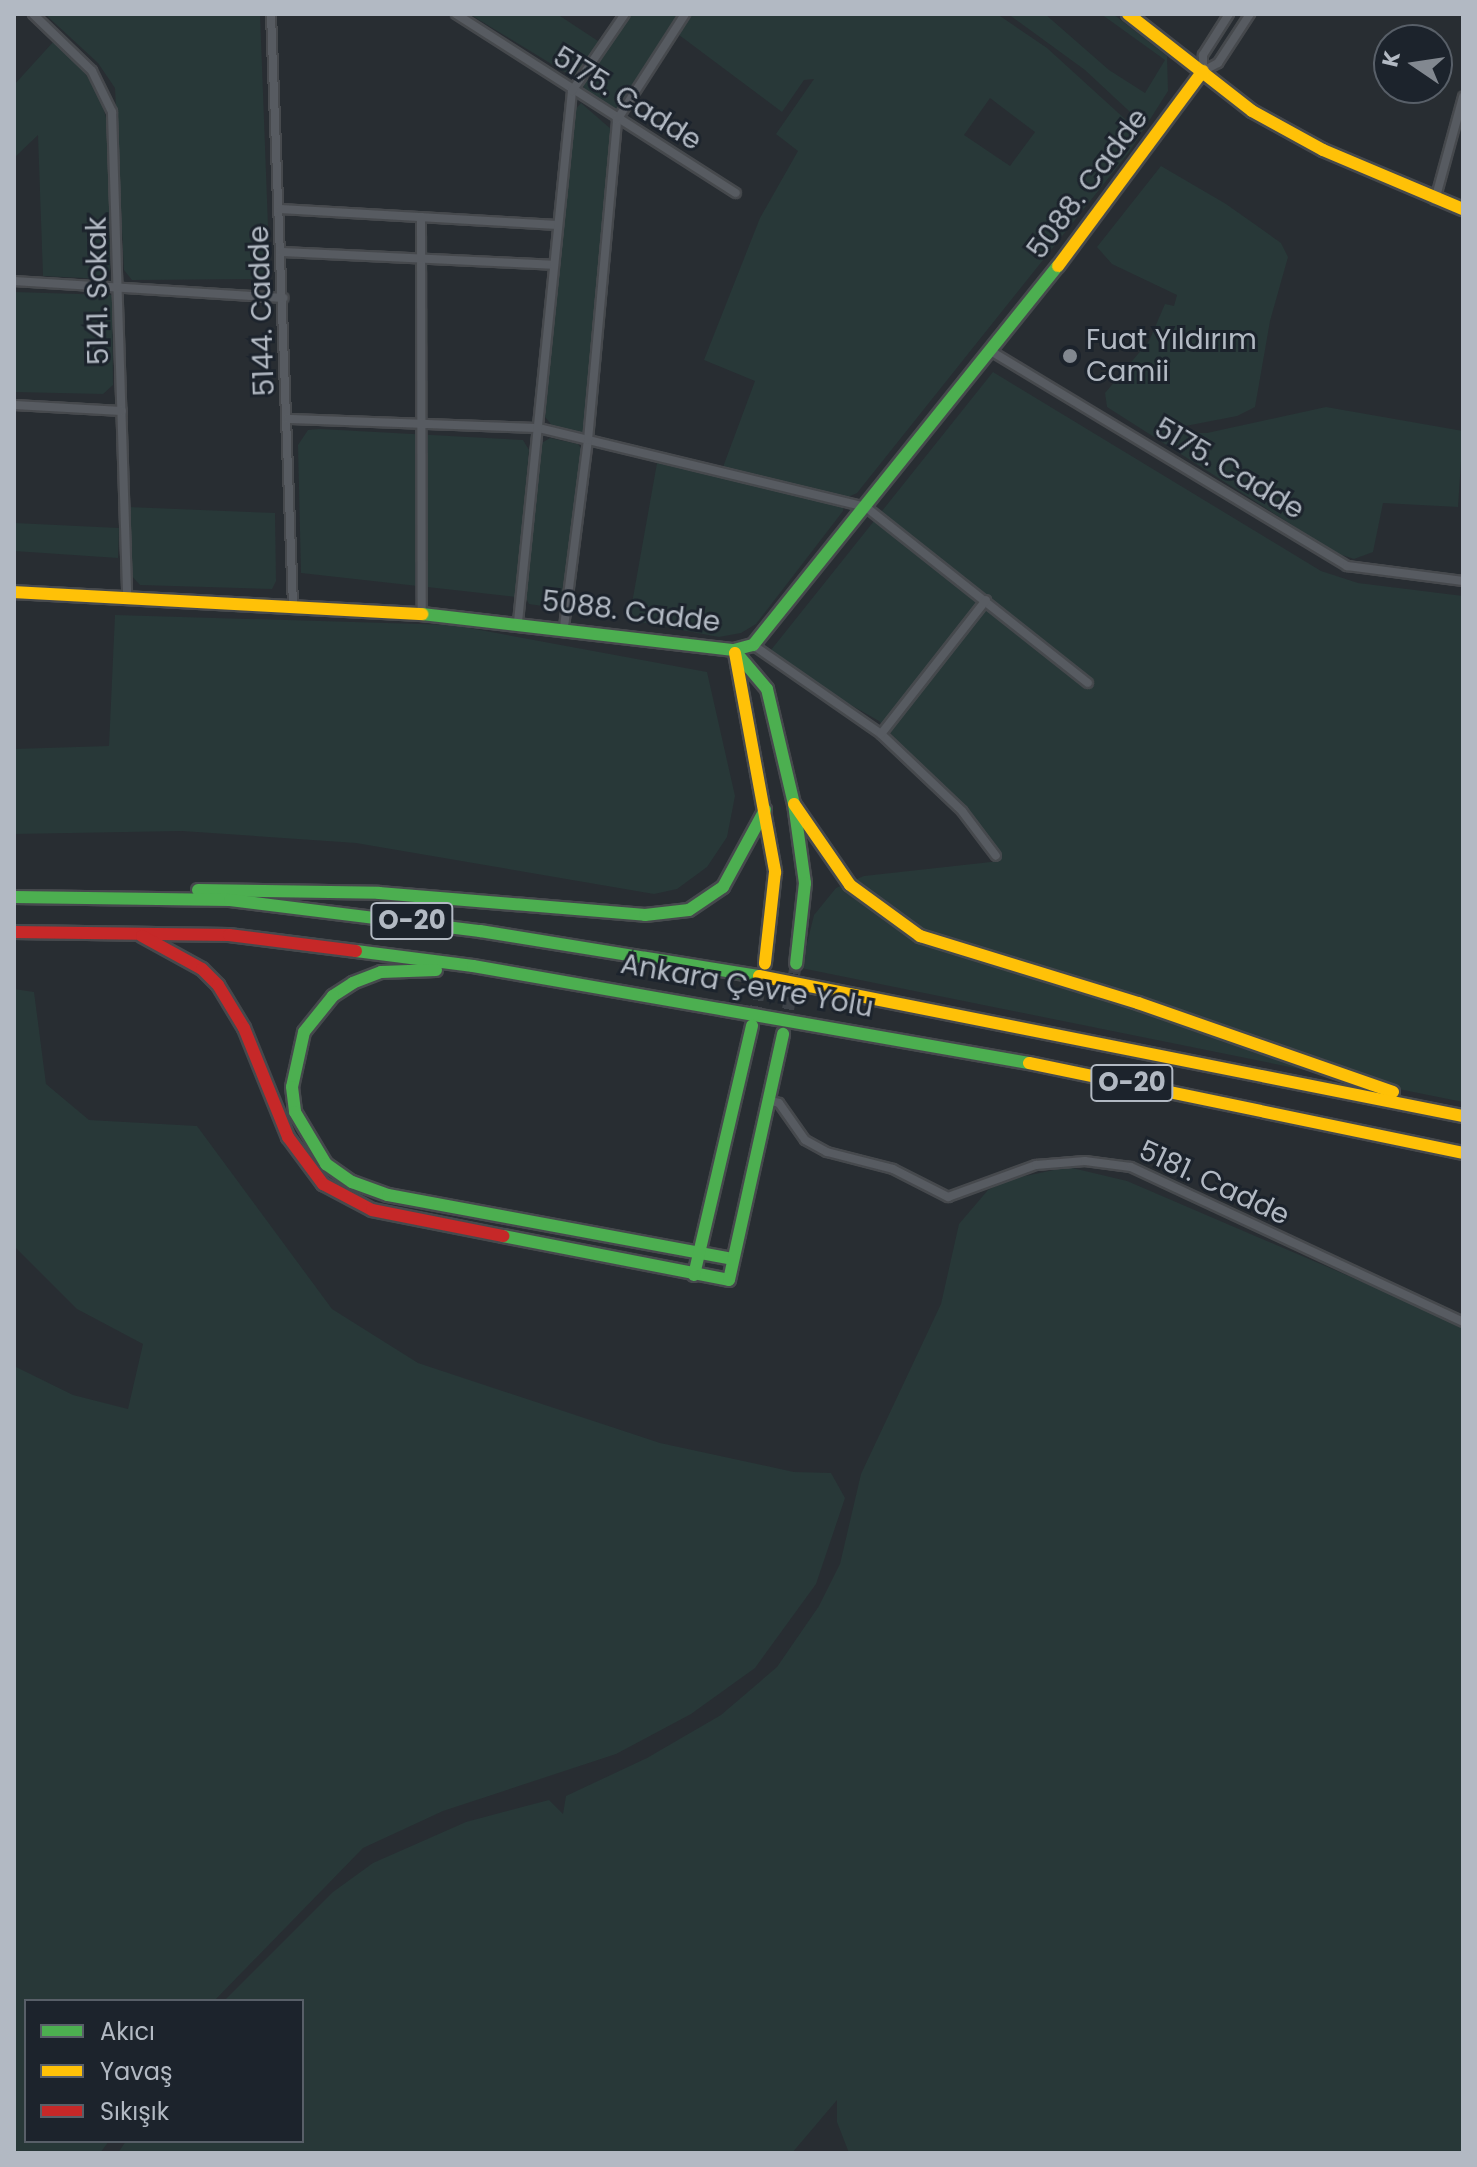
<!DOCTYPE html>
<html>
<head>
<meta charset="utf-8">
<style>
	body { margin:0 }
	#map { position:relative; width:1477px; height:2167px; overflow:hidden; background:#282d32; font-family:Poppins,sans-serif }
	div>[style] { position:absolute }
	.green>* { inset:0; background:#283838 }
	.secondary-tunnel>* { height:12px; margin-top:-6px; transform-origin:0; background:repeating-linear-gradient(90deg,#3d4248 0 12px,transparent 0 18px) }
	.roads { filter:drop-shadow(2px 0 #46494d) drop-shadow(-2px 0 #46494d) drop-shadow(0 2px #46494d) drop-shadow(0 -2px #46494d) }
	.street>* { height:8px; margin:-4px; padding:0 4px; transform-origin:4px; border-radius:4px; background:#575b61 }
	.fast>* { height:12px; margin:-6px; padding:0 6px; transform-origin:6px; border-radius:6px; background:#4caf50 }
	.slow>* { height:12px; margin:-6px; padding:0 6px; transform-origin:6px; border-radius:6px; background:#ffc107 }
	.jam>* { height:12px; margin:-6px; padding:0 6px; transform-origin:6px; border-radius:6px; background:#c62828 }
	.dots>* { width:22px; height:22px; translate:-50% -50%; box-sizing:border-box; border:4px solid #1c232c; border-radius:50% }
	span { translate:-50% -50%; white-space:nowrap; text-align:center; line-height:1.15; -webkit-text-stroke:6px #1c232c; paint-order:stroke }
	.shield-label span { padding:2px 6px; background:#1c232c; border:2px solid; border-radius:6px; -webkit-text-stroke-width:0 }
	.shield-label { font-size:26px; color:#b2b9c3; font-weight:700 }
	.street-label { font-size:28px; color:#b2b9c3 }
	.poi-label { font-size:28px; color:#b2b9c3 }
	.left { translate:0 -50%; text-align:left }
	.frame { position:absolute; inset:0; border:16px solid #b2b9c3; pointer-events:none }
	.legend { position:absolute; left:24px; top:1999px; width:280px; height:144px; box-sizing:border-box; background:#1c232c; border:2px solid #585f68; margin:0; padding:10px 14px; list-style:none; font-size:24px; color:#b2b9c3 }
	.legend li { display:flex; align-items:center; gap:16px; height:40px }
	.legend b { width:40px; border:2px solid #585f68 }
	.north { position:absolute; left:1373px; top:24px; width:80px; height:80px; box-sizing:border-box; background:#1c232c; border:2px solid #585f68; border-radius:50%; rotate:283deg; font-size:22px; font-weight:700; line-height:32px; text-align:center; color:#b2b9c3 }
	.north::after { content:''; display:block; margin:auto; width:28px; height:36px; background:#828890; clip-path:polygon(50% 0,100% 100%,50% 72%,0 100%) }
</style>
</head>
<body>
<div id="map">
	<div class="green">
		<i style="clip-path:polygon(45px 14px,260px 14px,270px 279px,132px 280px,124px 270px,115px 88px,98px 63px)"></i>
		<i style="clip-path:polygon(557px 14px,601px 43px,576px 79px,471px 15px)"></i>
		<i style="clip-path:polygon(630px 14px,679px 14px,615px 112px,585px 92px,583px 85px)"></i>
		<i style="clip-path:polygon(evenodd,692px 14px,997px 14px,1047px 48px,1137px 130px,1143px 124px,1085px 70px,1008px 14px,1045px 14px,1109px 70px,1145px 93px,1165px 60px,1101px 14px,1113px 14px,1167px 56px,1168px 91px,1130px 151px,857px 493px,846px 498px,723px 467px,755px 381px,704px 360px,760px 218px,798px 151px,776px 134px,814px 79px,804px 80px,782px 112px,679px 35px,692px 14px,990px 98px,1035px 132px,1010px 166px,964px 135px,990px 98px)"></i>
		<i style="clip-path:polygon(54px 41px,83px 70px,101px 99px,109px 129px,110px 271px,104px 279px,43px 276px,38px 135px,14px 158px,14px 85px)"></i>
		<i style="clip-path:polygon(581px 103px,612px 130px,583px 435px,555px 429px,545px 417px,572px 113px)"></i>
		<i style="clip-path:polygon(1161px 166px,1226px 204px,1281px 243px,1288px 257px,1270px 321px,1255px 407px,1237px 416px,1170px 429px,1172px 433px,1207px 433px,1326px 407px,1463px 431px,1458px 507px,1383px 503px,1373px 552px,1354px 559px,1336px 553px,1107px 407px,1105px 393px,1149px 341px,1165px 304px,1174px 306px,1177px 295px,1112px 264px,1097px 247px)"></i>
		<i style="clip-path:polygon(14px 292px,112px 295px,113px 385px,103px 394px,14px 392px)"></i>
		<i style="clip-path:polygon(993px 372px,1321px 571px,1358px 583px,1463px 596px,1463px 1102px,801px 968px,814px 915px,836px 888px,864px 876px,1000px 861px,996px 847px,879px 721px,800px 676px,772px 657px,771px 650px)"></i>
		<i style="clip-path:polygon(320px 429px,523px 440px,529px 450px,516px 597px,301px 573px,298px 445px,308px 430px)"></i>
		<i style="clip-path:polygon(550px 438px,578px 444px,583px 451px,564px 609px,529px 604px,525px 596px,540px 444px)"></i>
		<i style="clip-path:polygon(657px 463px,844px 505px,843px 511px,756px 624px,741px 633px,719px 637px,629px 620px)"></i>
		<i style="clip-path:polygon(128px 507px,275px 513px,276px 581px,272px 589px,140px 585px,129px 573px)"></i>
		<i style="clip-path:polygon(15px 523px,119px 528px,118px 558px,14px 551px)"></i>
		<i style="clip-path:polygon(115px 615px,453px 625px,707px 672px,735px 796px,727px 837px,707px 867px,677px 889px,654px 894px,356px 843px,182px 831px,14px 834px,14px 749px,109px 746px)"></i>
		<i style="clip-path:polygon(14px 989px,34px 992px,46px 1084px,89px 1120px,197px 1126px,332px 1309px,418px 1363px,660px 1443px,794px 1472px,831px 1473px,845px 1498px,816px 1584px,755px 1668px,691px 1714px,616px 1754px,443px 1811px,363px 1848px,214px 2001px,26px 2001px,26px 2141px,109px 2141px,100px 2153px,14px 2153px,14px 1366px,73px 1395px,128px 1409px,143px 1344px,77px 1309px,14px 1246px)"></i>
		<i style="clip-path:polygon(1068px 1167px,1127px 1181px,1463px 1325px,1463px 2153px,849px 2153px,837px 2122px,837px 2100px,792px 2153px,118px 2153px,126px 2141px,302px 2141px,302px 2001px,224px 2001px,333px 1892px,373px 1863px,466px 1822px,549px 1800px,563px 1814px,566px 1796px,647px 1758px,721px 1715px,777px 1667px,819px 1606px,840px 1564px,861px 1474px,941px 1304px,959px 1224px,988px 1190px,1007px 1180px)"></i>
	</div>
	<div class="secondary-tunnel">
		<i style="left:754px;top:1018px;width:49px;rotate:-79.4deg"></i>
		<i style="left:785px;top:1027px;width:64px;rotate:-80.1deg"></i>
	</div>
	<div class="roads">
		<div class="street">
			<i style="left:33px;top:14px;width:82px;rotate:44deg"></i>
			<i style="left:92px;top:71px;width:46px;rotate:64deg"></i>
			<i style="left:112px;top:112px;width:485px;rotate:88.2deg"></i>
			<i style="left:271px;top:14px;width:591px;rotate:87.87deg"></i>
			<i style="left:456px;top:14px;width:332px;rotate:32.6deg"></i>
			<i style="left:1229px;top:14px;width:49px;rotate:122.4deg"></i>
			<i style="left:1203px;top:55px;width:16px;rotate:90deg"></i>
			<i style="left:1203px;top:71px;width:17px;rotate:-28deg"></i>
			<i style="left:1218px;top:63px;width:59px;rotate:-56.9deg"></i>
			<i style="left:1435px;top:200px;width:107px;rotate:-74.8deg"></i>
			<i style="left:280px;top:209px;width:278px;rotate:3.3deg"></i>
			<i style="left:421px;top:217px;width:397px;rotate:89.9deg"></i>
			<i style="left:281px;top:252px;width:273px;rotate:2.7deg"></i>
			<i style="left:14px;top:281px;width:270px;rotate:3.6deg"></i>
			<i style="left:989px;top:350px;width:418px;rotate:31.1deg"></i>
			<i style="left:1347px;top:566px;width:117px;rotate:7.4deg"></i>
			<i style="left:14px;top:405px;width:108px;rotate:3.2deg"></i>
			<i style="left:288px;top:419px;width:251px;rotate:2.1deg"></i>
			<i style="left:539px;top:428px;width:336px;rotate:13.6deg"></i>
			<i style="left:866px;top:507px;width:283px;rotate:38.4deg"></i>
			<i style="left:518px;top:622px;width:534px;rotate:-84.19deg"></i>
			<i style="left:572px;top:91px;width:93px;rotate:-55.5deg"></i>
			<i style="left:564px;top:627px;width:189px;rotate:-82.7deg"></i>
			<i style="left:588px;top:440px;width:321px;rotate:-84.8deg"></i>
			<i style="left:617px;top:120px;width:126px;rotate:-57.3deg"></i>
			<i style="left:753px;top:645px;width:156px;rotate:34.8deg"></i>
			<i style="left:881px;top:734px;width:112px;rotate:43.5deg"></i>
			<i style="left:962px;top:811px;width:56px;rotate:52.9deg"></i>
			<i style="left:881px;top:734px;width:170px;rotate:-51.9deg"></i>
			<i style="left:768px;top:1100px;width:11px;rotate:15deg"></i>
			<i style="left:779px;top:1103px;width:45px;rotate:54.9deg"></i>
			<i style="left:805px;top:1140px;width:25px;rotate:29deg"></i>
			<i style="left:827px;top:1152px;width:68px;rotate:14.4deg"></i>
			<i style="left:893px;top:1169px;width:62px;rotate:27deg"></i>
			<i style="left:948px;top:1197px;width:94px;rotate:-20deg"></i>
			<i style="left:1036px;top:1165px;width:49px;rotate:-4.7deg"></i>
			<i style="left:1085px;top:1161px;width:46px;rotate:7.4deg"></i>
			<i style="left:1131px;top:1167px;width:366px;rotate:25deg"></i>
		</div>
		<div class="fast">
			<i style="left:422px;top:614px;width:314px;rotate:6.6deg"></i>
			<i style="left:734px;top:650px;width:20px;rotate:-15deg"></i>
			<i style="left:753px;top:645px;width:486px;rotate:-51.2deg"></i>
			<i style="left:734px;top:650px;width:51px;rotate:49.8deg"></i>
			<i style="left:767px;top:689px;width:118px;rotate:76.8deg"></i>
			<i style="left:794px;top:804px;width:80px;rotate:82.1deg"></i>
			<i style="left:805px;top:883px;width:81px;rotate:96.3deg"></i>
			<i style="left:198px;top:890px;width:181px;rotate:0.9deg"></i>
			<i style="left:379px;top:893px;width:267px;rotate:4.7deg"></i>
			<i style="left:645px;top:915px;width:44px;rotate:-6.5deg"></i>
			<i style="left:689px;top:910px;width:41px;rotate:-34.1deg"></i>
			<i style="left:723px;top:887px;width:88px;rotate:-61.4deg"></i>
			<i style="left:14px;top:897px;width:216px;rotate:0.8deg"></i>
			<i style="left:230px;top:900px;width:252px;rotate:7.1deg"></i>
			<i style="left:480px;top:931px;width:283px;rotate:9.2deg"></i>
			<i style="left:356px;top:951px;width:118px;rotate:7.3deg"></i>
			<i style="left:473px;top:966px;width:564px;rotate:9.9deg"></i>
			<i style="left:436px;top:970px;width:55px;rotate:177.9deg"></i>
			<i style="left:381px;top:972px;width:30px;rotate:159deg"></i>
			<i style="left:353px;top:983px;width:24px;rotate:147deg"></i>
			<i style="left:333px;top:996px;width:46px;rotate:128.9deg"></i>
			<i style="left:304px;top:1032px;width:56px;rotate:102.3deg"></i>
			<i style="left:292px;top:1087px;width:25px;rotate:83deg"></i>
			<i style="left:295px;top:1112px;width:61px;rotate:59.2deg"></i>
			<i style="left:326px;top:1164px;width:32px;rotate:35deg"></i>
			<i style="left:352px;top:1182px;width:38px;rotate:20deg"></i>
			<i style="left:388px;top:1195px;width:350px;rotate:10.5deg"></i>
			<i style="left:503px;top:1236px;width:230px;rotate:11deg"></i>
			<i style="left:694px;top:1275px;width:256px;rotate:-76.9deg"></i>
			<i style="left:729px;top:1280px;width:252px;rotate:-77.6deg"></i>
		</div>
		<div class="slow">
			<i style="left:1128px;top:14px;width:157px;rotate:38deg"></i>
			<i style="left:1252px;top:111px;width:81px;rotate:28.8deg"></i>
			<i style="left:1323px;top:150px;width:152px;rotate:22.9deg"></i>
			<i style="left:1058px;top:266px;width:243px;rotate:-53.4deg"></i>
			<i style="left:14px;top:592px;width:409px;rotate:3.1deg"></i>
			<i style="left:735px;top:653px;width:223px;rotate:79.6deg"></i>
			<i style="left:775px;top:872px;width:92px;rotate:96.3deg"></i>
			<i style="left:794px;top:804px;width:98px;rotate:55.3deg"></i>
			<i style="left:850px;top:885px;width:87px;rotate:36.1deg"></i>
			<i style="left:920px;top:936px;width:228px;rotate:17.1deg"></i>
			<i style="left:1138px;top:1003px;width:270px;rotate:19.2deg"></i>
			<i style="left:759px;top:976px;width:718px;rotate:11.25deg"></i>
			<i style="left:1029px;top:1063px;width:443px;rotate:11.7deg"></i>
		</div>
		<div class="jam">
			<i style="left:14px;top:932px;width:215px;rotate:0.8deg"></i>
			<i style="left:229px;top:935px;width:128px;rotate:7.2deg"></i>
			<i style="left:142px;top:936px;width:68px;rotate:28.8deg"></i>
			<i style="left:202px;top:969px;width:23px;rotate:45deg"></i>
			<i style="left:218px;top:985px;width:50px;rotate:58.8deg"></i>
			<i style="left:244px;top:1028px;width:118px;rotate:68deg"></i>
			<i style="left:288px;top:1137px;width:59px;rotate:53.3deg"></i>
			<i style="left:323px;top:1184px;width:55px;rotate:28deg"></i>
			<i style="left:372px;top:1210px;width:134px;rotate:11.2deg"></i>
		</div>
	</div>
	<div class="dots">
		<i style="left:1070px;top:356px;background:#828890"></i>
	</div>
	<div class="shield-label">
		<span style="left:412px;top:921px">O-20</span>
		<span style="left:1132px;top:1083px">O-20</span>
	</div>
	<div class="street-label">
		<span style="left:627px;top:99px;rotate:32deg">5175. Cadde</span>
		<span style="left:1088px;top:184px;rotate:-53deg">5088. Cadde</span>
		<span style="left:98px;top:291px;rotate:-91deg">5141. Sokak</span>
		<span style="left:262px;top:311px;rotate:-92deg">5144. Cadde</span>
		<span style="left:1229px;top:469px;rotate:31deg">5175. Cadde</span>
		<span style="left:631px;top:612px;rotate:7deg">5088. Cadde</span>
		<span style="left:747px;top:986px;rotate:10deg">Ankara Çevre Yolu</span>
		<span style="left:1214px;top:1183px;rotate:25deg">5181. Cadde</span>
	</div>
	<div class="poi-label">
		<span class="left" style="left:1086px;top:356px">Fuat Yıldırım<br>Camii</span>
	</div>
	<div class="frame"></div>
	<ul class="legend">
	<li><b style="height:10px;background:#4caf50"></b>Akıcı</li>
	<li><b style="height:10px;background:#ffc107"></b>Yavaş</li>
	<li><b style="height:10px;background:#c62828"></b>Sıkışık</li>
	</ul>
	<div class="north">K</div>
</div>
</body>
</html>
